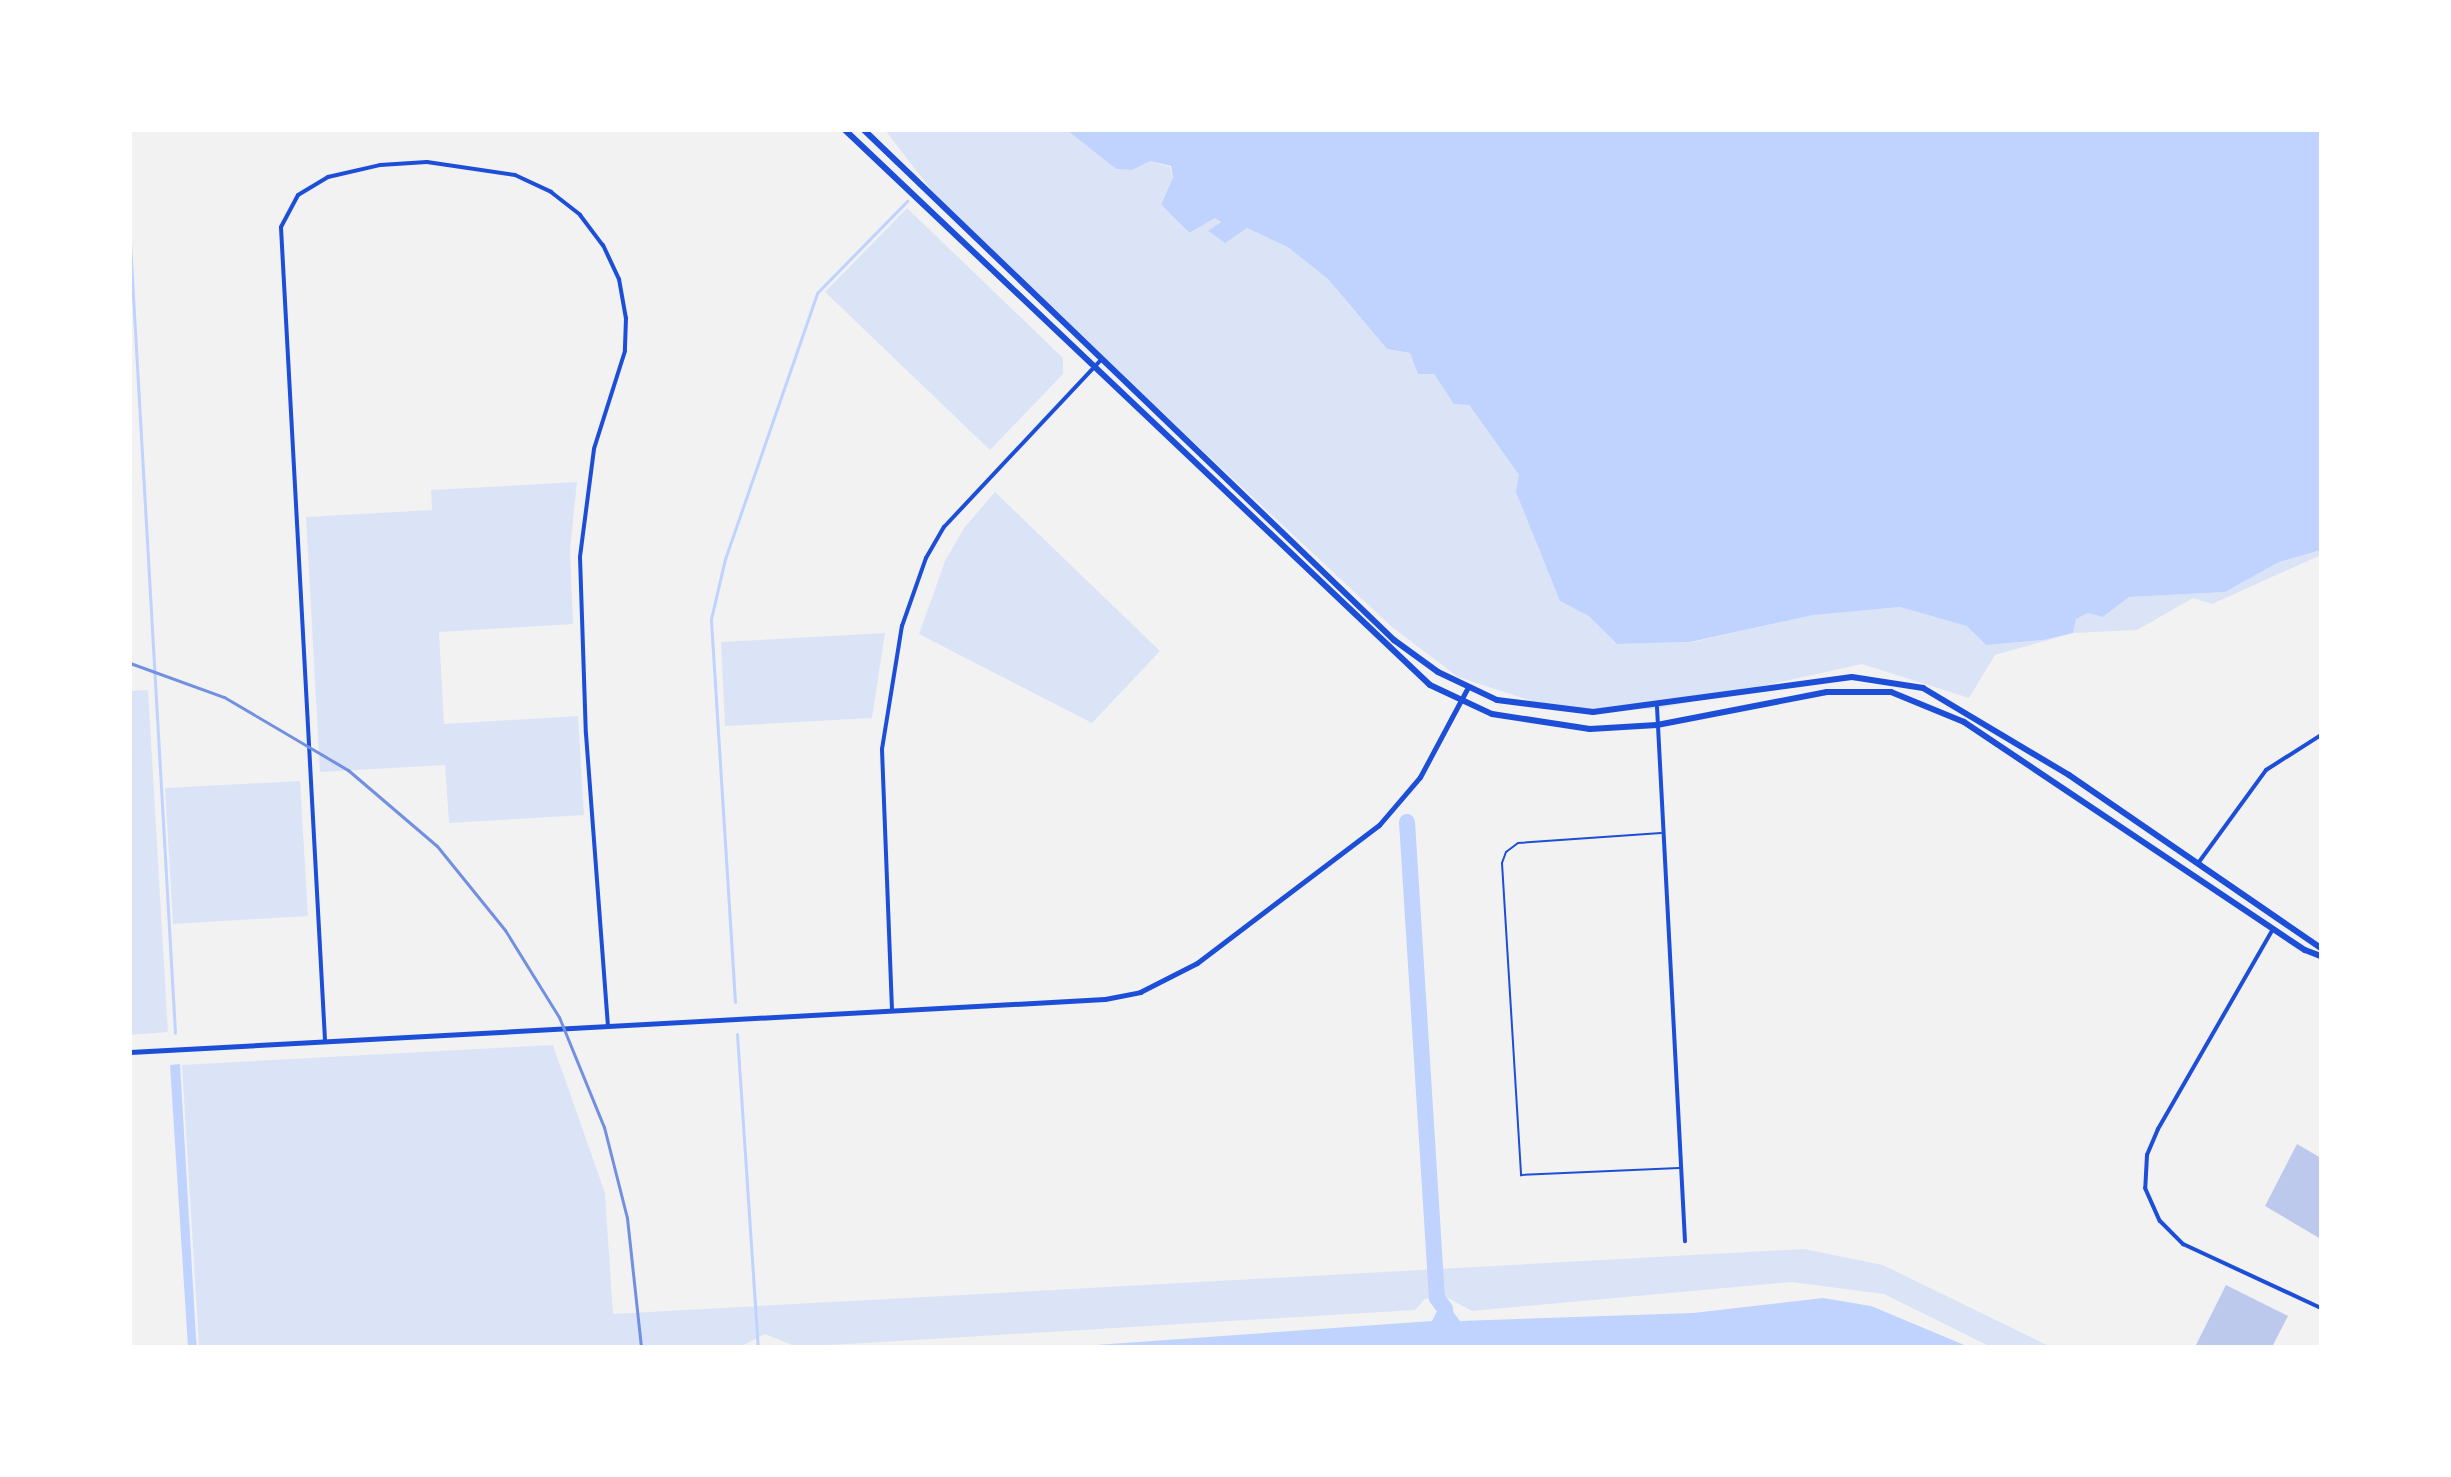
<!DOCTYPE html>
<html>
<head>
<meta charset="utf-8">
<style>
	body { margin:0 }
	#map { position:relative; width:2451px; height:1477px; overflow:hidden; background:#f2f2f2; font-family:Georgia,serif }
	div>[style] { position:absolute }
	.green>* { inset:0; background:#dbe4f7 }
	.water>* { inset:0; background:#bfd3fe }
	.stream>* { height:3px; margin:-1.5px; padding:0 1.5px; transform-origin:1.5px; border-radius:1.5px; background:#bfd3fe }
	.river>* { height:16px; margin:-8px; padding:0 8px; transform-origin:8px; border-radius:8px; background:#bfd3fe }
	.building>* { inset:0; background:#bdc9ec }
	.service>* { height:2px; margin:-1px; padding:0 1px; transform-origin:1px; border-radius:1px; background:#1d4ed8 }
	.minor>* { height:4px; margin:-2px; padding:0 2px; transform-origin:2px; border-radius:2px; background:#1d4ed8 }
	.tertiary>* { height:5px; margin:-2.5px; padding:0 2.5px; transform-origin:2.5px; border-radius:2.5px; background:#1d4ed8 }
	.secondary>* { height:6px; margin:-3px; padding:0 3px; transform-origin:3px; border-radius:3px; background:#1d4ed8 }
	.rail>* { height:3px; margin:-1.5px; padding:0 1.5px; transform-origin:1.5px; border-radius:1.5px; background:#7290e2 }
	span { translate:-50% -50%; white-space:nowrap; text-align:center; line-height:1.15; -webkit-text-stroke:7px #fff; paint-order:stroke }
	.frame { position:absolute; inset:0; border:132px solid #fff; pointer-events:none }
</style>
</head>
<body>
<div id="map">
	<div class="green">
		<i style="clip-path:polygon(885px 130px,1068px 130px,1116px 169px,1131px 170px,1149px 161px,1170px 167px,1173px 179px,1161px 203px,1188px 233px,1215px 218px,1221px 221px,1209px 232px,1224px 242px,1247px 228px,1288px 246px,1327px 278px,1387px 349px,1410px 353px,1468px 404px,1519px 475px,1538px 547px,1561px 601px,1589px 615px,1617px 644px,1693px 642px,1816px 614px,1900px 607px,1967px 625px,1986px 645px,2042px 640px,2073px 633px,2075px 619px,2088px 613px,2103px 617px,2129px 597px,2224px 592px,2279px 562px,2321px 550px,2321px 555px,2212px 604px,2193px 598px,2137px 630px,2073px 633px,1995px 655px,1969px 698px,1862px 664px,1657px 709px,1560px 710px,1458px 677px,1392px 627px,953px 218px)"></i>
		<i style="clip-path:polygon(907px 208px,1063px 358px,1063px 374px,990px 450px,825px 292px)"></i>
		<i style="clip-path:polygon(577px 482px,570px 550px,573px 624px,439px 632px,444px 724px,578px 716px,584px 815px,449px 823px,445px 765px,320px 772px,306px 517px,432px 510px,431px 490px)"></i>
		<i style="clip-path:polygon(995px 492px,1160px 651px,1092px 723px,919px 634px,945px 561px,964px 528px)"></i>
		<i style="clip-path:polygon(885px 633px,872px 718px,725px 726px,721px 642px)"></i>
		<i style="clip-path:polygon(148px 690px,168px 1032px,130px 1035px,130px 691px)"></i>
		<i style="clip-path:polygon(300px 781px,308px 916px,173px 924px,165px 788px)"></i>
		<i style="clip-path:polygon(553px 1045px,605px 1193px,613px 1314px,1804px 1249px,1883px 1265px,2051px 1347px,1991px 1347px,1884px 1294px,1791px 1282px,1472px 1311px,1444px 1296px,1425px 1299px,1415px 1310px,797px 1347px,765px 1334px,740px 1347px,199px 1347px,182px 1065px)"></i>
	</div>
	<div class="water">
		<i style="clip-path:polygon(1067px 130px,2321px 130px,2321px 550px,2279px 562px,2225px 592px,2129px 597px,2103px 617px,2088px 613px,2076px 619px,2073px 633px,2043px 640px,1986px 645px,1967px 626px,1900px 607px,1813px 615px,1690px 642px,1617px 644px,1589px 616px,1560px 601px,1516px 492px,1519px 475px,1469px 405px,1454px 404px,1434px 374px,1418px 374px,1410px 353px,1387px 349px,1328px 279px,1288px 247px,1247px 228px,1225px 243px,1208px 231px,1221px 222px,1215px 218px,1189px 233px,1161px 204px,1173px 178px,1171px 166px,1150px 161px,1132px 170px,1116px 169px)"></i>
		<i style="clip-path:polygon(180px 1064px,196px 1338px,197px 1347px,188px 1347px,170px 1065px)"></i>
		<i style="clip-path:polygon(1823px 1298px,1871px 1306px,1969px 1347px,1068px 1347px,1432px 1321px,1438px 1309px,1450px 1308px,1460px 1321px,1693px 1313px)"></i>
	</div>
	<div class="stream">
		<i style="left:130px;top:243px;width:791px;rotate:86.74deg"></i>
		<i style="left:735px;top:1002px;width:384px;rotate:-93.6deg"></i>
		<i style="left:711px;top:619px;width:62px;rotate:-76.9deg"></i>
		<i style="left:725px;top:559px;width:281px;rotate:-70.9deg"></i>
		<i style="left:817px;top:293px;width:129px;rotate:-45.6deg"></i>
		<i style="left:737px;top:1034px;width:314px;rotate:86.2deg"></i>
	</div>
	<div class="river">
		<i style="left:1407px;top:822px;width:477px;rotate:86.4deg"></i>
		<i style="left:1437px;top:1298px;width:14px;rotate:54deg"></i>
		<i style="left:1445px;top:1309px;width:21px;rotate:85deg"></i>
	</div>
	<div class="building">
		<i style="clip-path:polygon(2297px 1144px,2321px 1158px,2321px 1239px,2265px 1206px)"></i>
		<i style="clip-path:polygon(2226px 1285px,2288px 1316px,2272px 1347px,2195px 1347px)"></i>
	</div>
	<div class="service">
		<i style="left:1661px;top:833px;width:143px;rotate:176deg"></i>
		<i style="left:1518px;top:843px;width:15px;rotate:143deg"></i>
		<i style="left:1506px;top:852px;width:12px;rotate:110deg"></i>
		<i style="left:1502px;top:863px;width:313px;rotate:86.5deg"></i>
		<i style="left:1521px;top:1175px;width:158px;rotate:-2.5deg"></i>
	</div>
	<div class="minor">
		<i style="left:1657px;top:707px;width:535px;rotate:87deg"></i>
		<i style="left:2199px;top:862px;width:114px;rotate:-53.9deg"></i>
		<i style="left:2266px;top:770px;width:65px;rotate:-32.5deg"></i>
		<i style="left:2273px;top:929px;width:231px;rotate:119.9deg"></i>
		<i style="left:2158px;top:1129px;width:28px;rotate:113deg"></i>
		<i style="left:2147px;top:1155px;width:33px;rotate:93deg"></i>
		<i style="left:2145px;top:1188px;width:36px;rotate:66deg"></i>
		<i style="left:2160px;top:1221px;width:33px;rotate:45deg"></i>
		<i style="left:2183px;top:1244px;width:152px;rotate:24.9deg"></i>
		<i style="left:892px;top:1010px;width:261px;rotate:-92.2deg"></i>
		<i style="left:882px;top:749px;width:125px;rotate:-80.8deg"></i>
		<i style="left:902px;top:626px;width:72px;rotate:-70.6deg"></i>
		<i style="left:926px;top:558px;width:36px;rotate:-60deg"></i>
		<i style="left:944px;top:527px;width:229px;rotate:-46.8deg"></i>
		<i style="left:325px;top:1040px;width:814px;rotate:-93.1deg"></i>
		<i style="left:281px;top:227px;width:36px;rotate:-62deg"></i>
		<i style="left:298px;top:195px;width:35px;rotate:-31deg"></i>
		<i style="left:328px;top:177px;width:53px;rotate:-13deg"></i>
		<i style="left:380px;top:165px;width:47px;rotate:-3.7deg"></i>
		<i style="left:427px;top:162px;width:89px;rotate:8.4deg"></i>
		<i style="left:515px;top:175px;width:40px;rotate:25deg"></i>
		<i style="left:551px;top:192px;width:37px;rotate:38deg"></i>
		<i style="left:580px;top:215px;width:38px;rotate:53deg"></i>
		<i style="left:603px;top:245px;width:38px;rotate:65deg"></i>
		<i style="left:619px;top:279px;width:40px;rotate:80deg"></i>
		<i style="left:626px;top:318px;width:33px;rotate:92deg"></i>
		<i style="left:625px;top:351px;width:103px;rotate:107.6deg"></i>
		<i style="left:594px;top:449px;width:109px;rotate:97.4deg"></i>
		<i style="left:580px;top:557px;width:177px;rotate:88.1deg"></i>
		<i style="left:586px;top:734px;width:293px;rotate:85.7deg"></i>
	</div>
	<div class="tertiary">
		<i style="left:130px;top:1052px;width:976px;rotate:-3.11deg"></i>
		<i style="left:1105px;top:999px;width:36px;rotate:-11deg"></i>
		<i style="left:1140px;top:992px;width:64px;rotate:-27deg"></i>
		<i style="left:1197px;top:963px;width:228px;rotate:-37.2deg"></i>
		<i style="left:1379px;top:825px;width:63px;rotate:-49.5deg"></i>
		<i style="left:1420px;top:777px;width:102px;rotate:-61.9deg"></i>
	</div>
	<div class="secondary">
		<i style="left:845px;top:130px;width:806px;rotate:43.49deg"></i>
		<i style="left:1430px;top:685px;width:68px;rotate:25.1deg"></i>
		<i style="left:1492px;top:714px;width:99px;rotate:8.7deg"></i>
		<i style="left:1590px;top:729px;width:67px;rotate:-3.4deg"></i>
		<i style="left:1657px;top:725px;width:173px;rotate:-11deg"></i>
		<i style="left:1827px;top:692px;width:64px"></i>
		<i style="left:1891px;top:692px;width:79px;rotate:22.3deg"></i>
		<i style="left:1964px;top:722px;width:410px;rotate:33.8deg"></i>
		<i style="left:2305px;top:950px;width:17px;rotate:21deg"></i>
		<i style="left:864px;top:130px;width:736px;rotate:43.9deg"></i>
		<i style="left:1394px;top:640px;width:54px;rotate:36deg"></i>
		<i style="left:1438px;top:672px;width:65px;rotate:25.4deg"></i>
		<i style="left:1497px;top:700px;width:97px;rotate:7.1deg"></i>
		<i style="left:1593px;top:712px;width:261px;rotate:-7.7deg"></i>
		<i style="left:1852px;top:677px;width:72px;rotate:8.8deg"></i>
		<i style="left:1923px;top:688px;width:170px;rotate:30.8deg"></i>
		<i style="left:2069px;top:775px;width:306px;rotate:34.5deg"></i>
	</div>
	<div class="rail">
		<i style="left:130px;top:663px;width:100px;rotate:19.9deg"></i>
		<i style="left:224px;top:697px;width:144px;rotate:30.5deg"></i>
		<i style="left:348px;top:770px;width:117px;rotate:40.5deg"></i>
		<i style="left:437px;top:846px;width:108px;rotate:51deg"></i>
		<i style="left:505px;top:930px;width:102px;rotate:58.2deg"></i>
		<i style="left:559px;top:1017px;width:119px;rotate:67.8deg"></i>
		<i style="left:604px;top:1127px;width:94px;rotate:75.8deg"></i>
		<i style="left:627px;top:1218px;width:130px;rotate:83.8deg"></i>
	</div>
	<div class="frame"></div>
</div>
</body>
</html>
